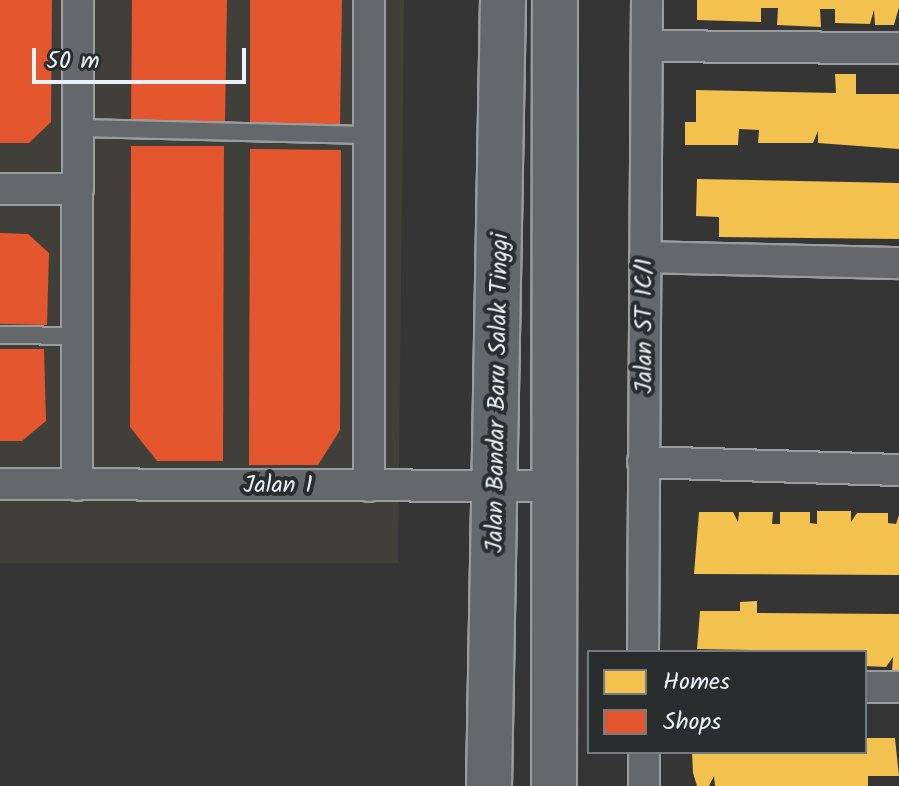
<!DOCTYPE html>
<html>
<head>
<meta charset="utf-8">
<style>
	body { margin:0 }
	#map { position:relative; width:899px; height:786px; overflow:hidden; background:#353535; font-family:Kalam,sans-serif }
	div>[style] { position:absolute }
	.built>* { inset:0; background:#403f3a }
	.homes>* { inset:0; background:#f2c14e }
	.shops>* { inset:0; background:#e4572e }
	.roads { filter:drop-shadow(2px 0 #9a9c9e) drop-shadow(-2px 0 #9a9c9e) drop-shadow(0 2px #9a9c9e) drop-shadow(0 -2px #9a9c9e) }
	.service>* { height:16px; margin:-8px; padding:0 8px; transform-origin:8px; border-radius:8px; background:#64686b }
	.minor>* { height:30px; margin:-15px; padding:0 15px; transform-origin:15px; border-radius:15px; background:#64686b }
	.secondary>* { height:44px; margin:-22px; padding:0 22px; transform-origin:22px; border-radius:22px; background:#64686b }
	span { translate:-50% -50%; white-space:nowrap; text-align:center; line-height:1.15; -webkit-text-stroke:8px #2a2d2e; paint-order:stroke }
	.street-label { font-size:24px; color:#e8f1f8 }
	.legend { position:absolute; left:587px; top:650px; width:280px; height:104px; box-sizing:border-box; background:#2a2d2e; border:2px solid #767b7f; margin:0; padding:10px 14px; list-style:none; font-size:24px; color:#e8f1f8 }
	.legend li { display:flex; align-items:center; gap:16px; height:40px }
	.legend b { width:40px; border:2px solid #767b7f }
	.scale { position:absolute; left:32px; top:48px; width:214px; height:36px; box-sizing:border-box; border:4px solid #e8f1f8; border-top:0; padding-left:10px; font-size:24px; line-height:28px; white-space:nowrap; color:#e8f1f8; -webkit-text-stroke:6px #2a2d2e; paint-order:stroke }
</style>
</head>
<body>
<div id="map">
	<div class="built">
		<i style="clip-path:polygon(0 0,404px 0,398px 563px,0 563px)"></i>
	</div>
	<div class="homes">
		<i style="clip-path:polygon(697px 0,899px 0,899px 7px,894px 25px,875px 25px,874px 10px,870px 24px,835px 23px,835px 9px,820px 9px,821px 27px,777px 25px,778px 8px,761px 8px,761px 22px,697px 20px)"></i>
		<i style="clip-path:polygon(835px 74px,856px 74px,856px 94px,899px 94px,899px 149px,818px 143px,818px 131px,813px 143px,758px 143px,759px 130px,739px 129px,738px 145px,685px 145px,685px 122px,696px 122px,696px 90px,836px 93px)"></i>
		<i style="clip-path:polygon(697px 179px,899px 183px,899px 239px,719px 237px,719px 217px,696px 216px)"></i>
		<i style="clip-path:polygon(817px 511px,851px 511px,851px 522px,857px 513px,888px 513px,888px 523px,896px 524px,899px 515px,899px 575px,694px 574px,699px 512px,733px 512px,738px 522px,739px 512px,773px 512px,772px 524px,780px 524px,780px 512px,810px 512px,810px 523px,817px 524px)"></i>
		<i style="clip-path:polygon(757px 601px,757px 613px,899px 614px,899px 671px,892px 671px,893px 657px,886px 667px,865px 666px,865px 652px,697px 649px,700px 611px,740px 611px,740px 602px)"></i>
		<i style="clip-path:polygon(894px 729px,899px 776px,868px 776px,868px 786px,715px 786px,714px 776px,709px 786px,697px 786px,693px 773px,692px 752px,865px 752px,865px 738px,895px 738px)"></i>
	</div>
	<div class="shops">
		<i style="clip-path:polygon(0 0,52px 0,51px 122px,29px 143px,0 143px)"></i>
		<i style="clip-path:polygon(132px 0,227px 0,225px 123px,131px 122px)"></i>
		<i style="clip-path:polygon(250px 0,342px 0,340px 126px,250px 124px)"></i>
		<i style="clip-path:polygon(131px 146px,224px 146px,223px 461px,157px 461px,130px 427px)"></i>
		<i style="clip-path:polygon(250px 149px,341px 150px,340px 430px,318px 465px,249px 465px)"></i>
		<i style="clip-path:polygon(0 233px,28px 234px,49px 253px,47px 325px,0 324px)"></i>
		<i style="clip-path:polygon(0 349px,44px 349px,46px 421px,22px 441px,0 441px)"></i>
	</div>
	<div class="roads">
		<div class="service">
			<i style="left:78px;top:128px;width:291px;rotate:1.4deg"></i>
			<i style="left:0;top:335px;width:77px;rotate:0.7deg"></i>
		</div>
		<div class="minor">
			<i style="left:369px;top:0;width:486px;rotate:90deg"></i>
			<i style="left:647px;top:46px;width:252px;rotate:0.5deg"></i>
			<i style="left:0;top:189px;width:78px"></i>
			<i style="left:645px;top:257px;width:254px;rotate:1.4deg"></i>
			<i style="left:643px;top:462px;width:256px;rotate:1.8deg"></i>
			<i style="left:0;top:484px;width:555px;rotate:0.21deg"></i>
			<i style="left:77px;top:485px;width:485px;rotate:-89.9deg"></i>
			<i style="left:643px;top:652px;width:652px;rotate:-89.65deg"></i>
			<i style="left:865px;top:687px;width:34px"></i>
			<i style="left:644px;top:752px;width:34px;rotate:90deg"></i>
		</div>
		<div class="secondary">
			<i style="left:489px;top:786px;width:786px;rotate:-88.98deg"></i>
			<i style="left:554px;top:786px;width:786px;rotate:-89.93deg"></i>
		</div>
	</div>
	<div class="street-label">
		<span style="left:645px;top:326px;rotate:-90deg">Jalan ST 1C/1</span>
		<span style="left:498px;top:393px;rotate:-89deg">Jalan Bandar Baru Salak Tinggi</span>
		<span style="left:278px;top:486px">Jalan 1</span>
	</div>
	<ul class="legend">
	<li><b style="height:22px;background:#f2c14e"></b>Homes</li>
	<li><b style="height:22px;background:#e4572e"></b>Shops</li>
	</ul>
	<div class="scale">50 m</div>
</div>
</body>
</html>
